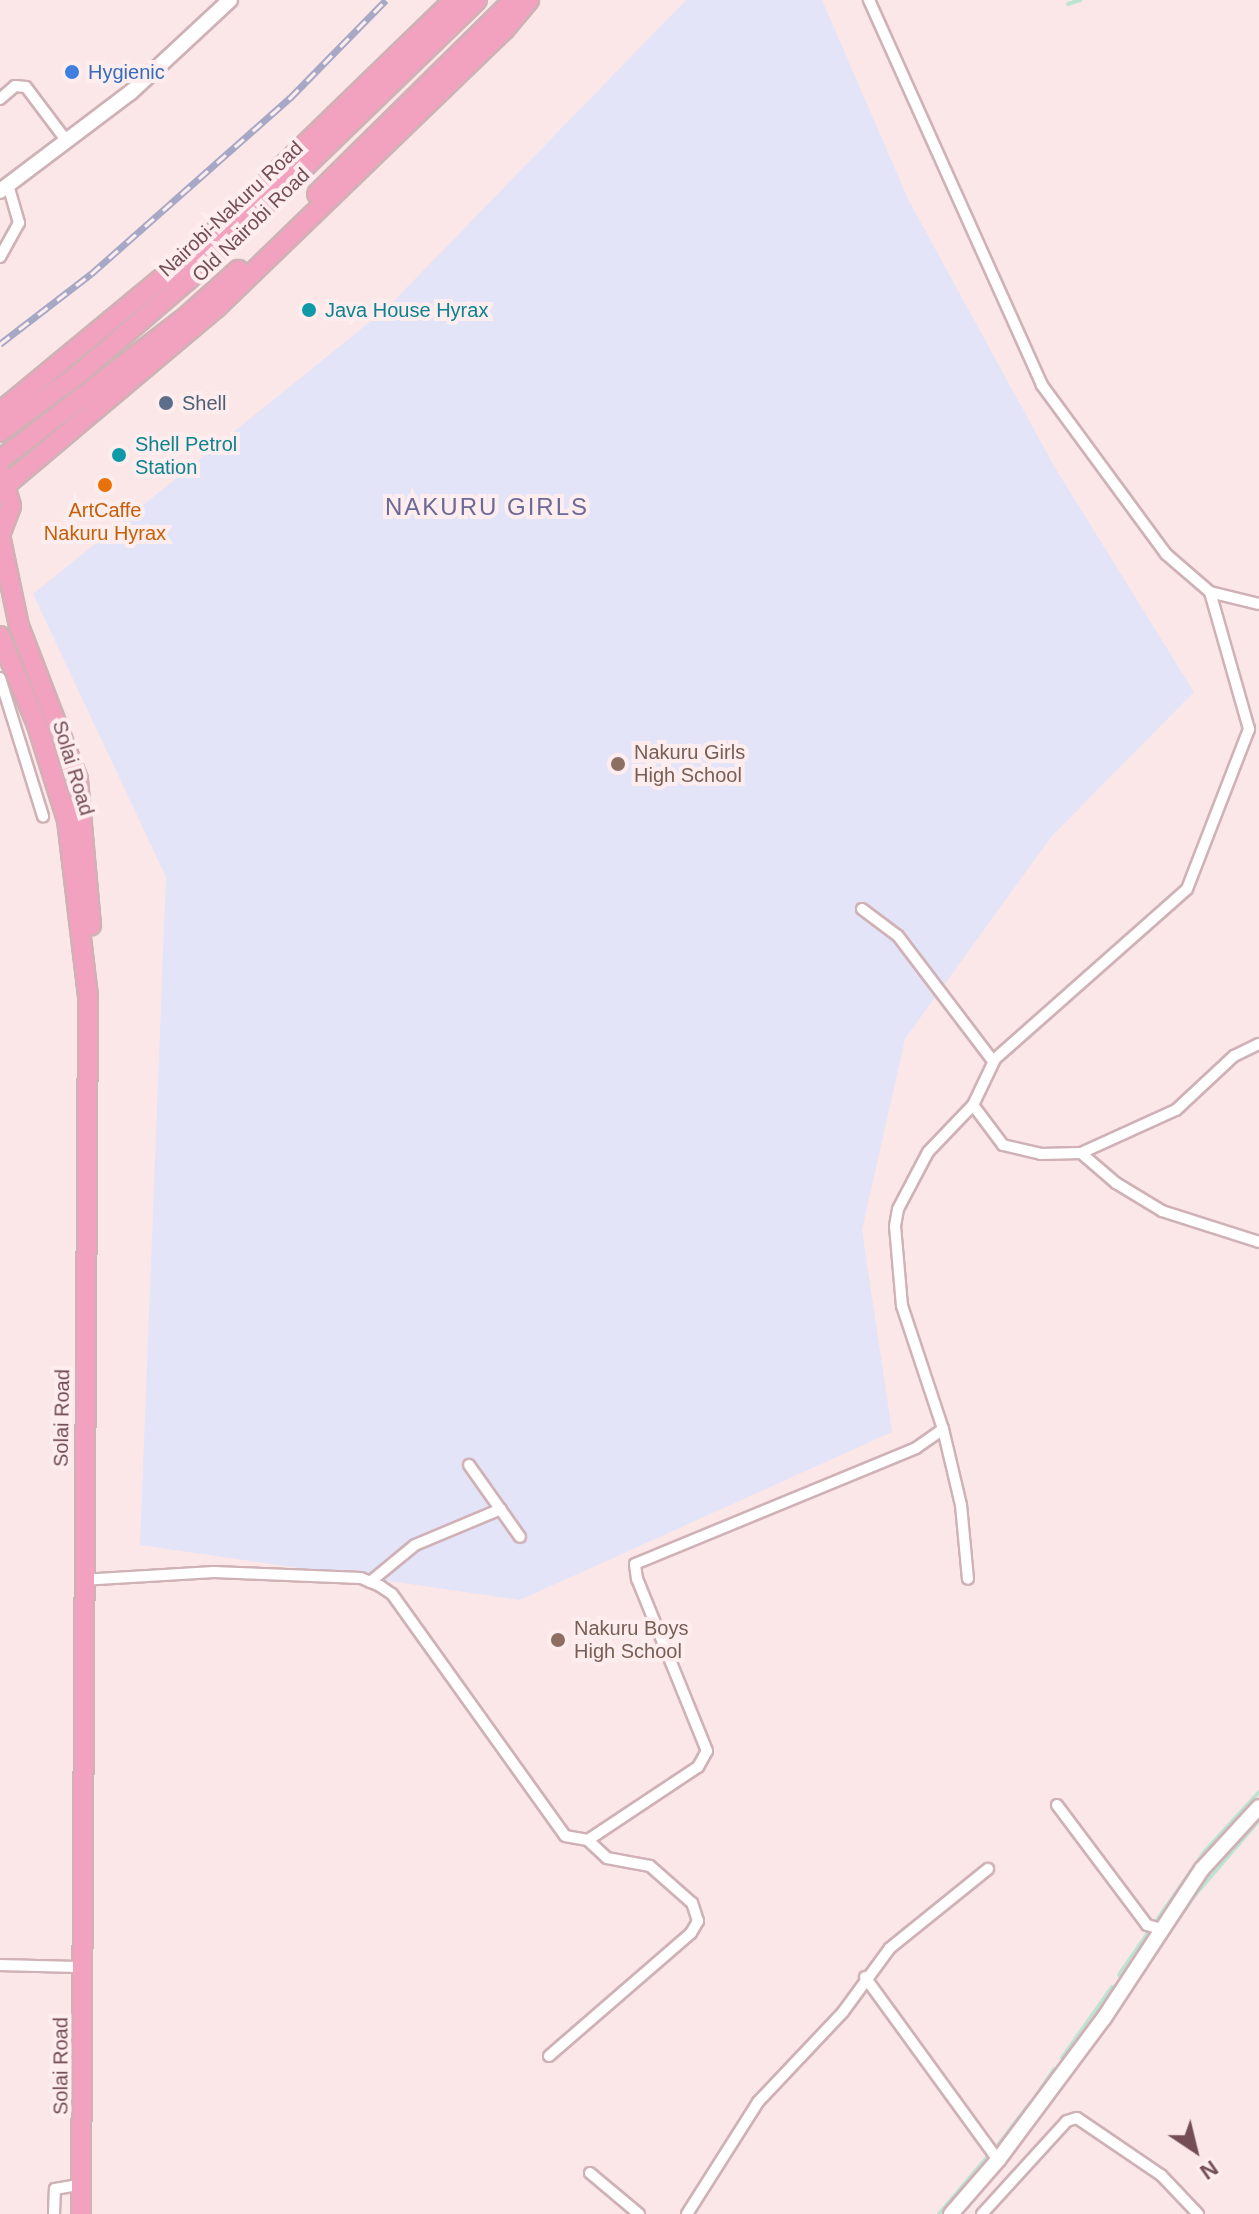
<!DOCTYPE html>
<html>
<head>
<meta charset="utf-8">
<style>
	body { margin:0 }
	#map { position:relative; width:1259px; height:2214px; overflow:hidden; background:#fbe7e7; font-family:Helvetica,sans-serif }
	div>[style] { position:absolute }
	.education>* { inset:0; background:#e4e4f8 }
	.stream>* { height:4px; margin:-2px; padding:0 2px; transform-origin:2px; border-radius:2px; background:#bce4d1 }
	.roads { filter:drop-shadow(2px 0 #cfb1b6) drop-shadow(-2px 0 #cfb1b6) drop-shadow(0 2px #cfb1b6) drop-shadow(0 -2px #cfb1b6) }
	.street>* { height:10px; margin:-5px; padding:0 5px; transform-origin:5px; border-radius:5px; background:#fff }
	.secondary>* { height:14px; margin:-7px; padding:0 7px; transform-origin:7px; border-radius:7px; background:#fff }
	.highway>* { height:18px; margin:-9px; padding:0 9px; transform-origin:9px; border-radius:9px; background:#f2a2bf }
	.rail>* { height:7px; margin-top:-3.5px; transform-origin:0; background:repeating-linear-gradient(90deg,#feedee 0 12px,#a6a8c5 0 24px); box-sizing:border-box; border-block:2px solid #a6a8c5 }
	.dots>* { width:22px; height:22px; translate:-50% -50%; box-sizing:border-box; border:4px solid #feedee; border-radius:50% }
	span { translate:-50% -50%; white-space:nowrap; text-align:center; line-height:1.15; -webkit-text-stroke:8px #feedee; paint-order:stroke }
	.shop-label { font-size:20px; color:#366cbe }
	.left { translate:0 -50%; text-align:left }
	.street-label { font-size:20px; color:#744d57 }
	.culture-label { font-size:20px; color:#0d838f }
	.service-label { font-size:20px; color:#4e5e75 }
	.food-label { font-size:20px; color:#c56008 }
	.education-label { font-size:20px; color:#785e54 }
	.quarter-label { font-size:24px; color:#6b6997; letter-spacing:2px }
	.north { position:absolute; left:1155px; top:2110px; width:80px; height:80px; -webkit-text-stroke:6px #feedee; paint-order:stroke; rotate:145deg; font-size:22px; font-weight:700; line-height:32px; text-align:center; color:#744d57 }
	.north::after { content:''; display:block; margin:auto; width:28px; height:36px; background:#744d57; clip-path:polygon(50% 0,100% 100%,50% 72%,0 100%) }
</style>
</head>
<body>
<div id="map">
	<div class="education">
		<i style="clip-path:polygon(686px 0,822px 0,909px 201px,1054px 466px,1194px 692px,1051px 837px,905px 1039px,862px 1230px,892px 1432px,520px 1600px,140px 1545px,166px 877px,33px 594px,387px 308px)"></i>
	</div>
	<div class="stream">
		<i style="left:1068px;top:4px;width:13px;rotate:-18deg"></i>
		<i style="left:1155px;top:1923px;width:88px;rotate:-55.2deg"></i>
		<i style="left:1205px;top:1851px;width:80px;rotate:-47.5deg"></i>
		<i style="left:1142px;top:1972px;width:93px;rotate:-55.5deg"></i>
		<i style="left:1195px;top:1895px;width:99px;rotate:-49.5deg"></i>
		<i style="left:1119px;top:1975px;width:55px;rotate:-55.4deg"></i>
		<i style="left:1062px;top:2058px;width:87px;rotate:-54.8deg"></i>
		<i style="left:1036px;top:2096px;width:32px;rotate:-56deg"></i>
		<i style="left:996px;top:2148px;width:56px;rotate:-52.9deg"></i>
		<i style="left:1004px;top:2163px;width:155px;rotate:-53.1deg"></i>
		<i style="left:939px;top:2214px;width:77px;rotate:-49.7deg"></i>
		<i style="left:961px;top:2214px;width:57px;rotate:-49.9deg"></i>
	</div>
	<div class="roads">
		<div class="street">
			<i style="left:0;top:99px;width:20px;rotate:-41deg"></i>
			<i style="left:15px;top:86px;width:11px;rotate:5deg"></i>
			<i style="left:26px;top:87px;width:66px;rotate:53deg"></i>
			<i style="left:0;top:257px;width:39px;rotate:-61deg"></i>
			<i style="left:19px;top:223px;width:40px;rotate:-106deg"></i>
			<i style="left:1210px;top:592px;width:50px;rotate:13.8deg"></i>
			<i style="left:0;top:678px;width:145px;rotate:72.7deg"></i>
			<i style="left:862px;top:909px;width:45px;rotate:36.9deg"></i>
			<i style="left:898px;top:936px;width:157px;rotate:52.8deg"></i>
			<i style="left:973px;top:1105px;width:50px;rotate:53.1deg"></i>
			<i style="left:1003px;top:1145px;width:39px;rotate:13deg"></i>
			<i style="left:1041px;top:1154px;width:40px;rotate:-1.4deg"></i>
			<i style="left:1081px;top:1153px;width:104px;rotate:-24.4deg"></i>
			<i style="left:1176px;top:1110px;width:79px;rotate:-43deg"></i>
			<i style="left:1234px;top:1056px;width:28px;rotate:-26deg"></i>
			<i style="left:1081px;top:1153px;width:46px;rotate:40.6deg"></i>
			<i style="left:1116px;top:1183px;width:54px;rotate:31.3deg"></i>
			<i style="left:1162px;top:1211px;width:102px;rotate:17.7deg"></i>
			<i style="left:943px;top:1429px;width:78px;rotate:76.7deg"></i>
			<i style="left:961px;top:1505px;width:74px;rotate:84.6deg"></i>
			<i style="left:469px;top:1465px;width:88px;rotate:54.7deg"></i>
			<i style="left:81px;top:1580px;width:133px;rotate:-3.4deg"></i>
			<i style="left:214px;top:1572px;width:147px;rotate:2.3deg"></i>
			<i style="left:361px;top:1578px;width:21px;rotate:23deg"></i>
			<i style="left:380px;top:1586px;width:14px;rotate:34deg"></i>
			<i style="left:392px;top:1594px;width:297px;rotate:54.4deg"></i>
			<i style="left:565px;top:1836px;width:23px;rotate:10deg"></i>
			<i style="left:588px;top:1840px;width:132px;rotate:-33.6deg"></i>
			<i style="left:698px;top:1767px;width:18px;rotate:-61deg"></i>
			<i style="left:707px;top:1751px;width:186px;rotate:-112.1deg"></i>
			<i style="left:637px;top:1579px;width:15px;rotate:-98deg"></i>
			<i style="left:635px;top:1564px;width:304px;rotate:-22.4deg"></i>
			<i style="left:916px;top:1448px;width:33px;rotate:-35deg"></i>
			<i style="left:943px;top:1429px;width:130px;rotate:-108.4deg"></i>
			<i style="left:902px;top:1306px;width:80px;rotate:-95deg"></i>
			<i style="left:895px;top:1226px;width:17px;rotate:-80deg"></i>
			<i style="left:898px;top:1209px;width:64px;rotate:-62.2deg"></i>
			<i style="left:928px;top:1152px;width:65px;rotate:-46.2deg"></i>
			<i style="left:973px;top:1105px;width:51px;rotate:-64.4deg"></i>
			<i style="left:995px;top:1059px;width:256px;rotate:-41.5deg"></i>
			<i style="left:1187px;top:889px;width:172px;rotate:-68.8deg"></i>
			<i style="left:1249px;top:729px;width:142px;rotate:-105.9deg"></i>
			<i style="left:1210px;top:592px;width:58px;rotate:-139.2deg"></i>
			<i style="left:1166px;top:554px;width:210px;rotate:-126.3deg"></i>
			<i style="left:1042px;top:385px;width:422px;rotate:-114.2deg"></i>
			<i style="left:370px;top:1582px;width:58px;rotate:-39.4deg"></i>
			<i style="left:415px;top:1545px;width:93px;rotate:-22.7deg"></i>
			<i style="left:1057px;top:1805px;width:150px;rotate:53.1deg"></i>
			<i style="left:1147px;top:1925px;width:15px;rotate:16deg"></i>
			<i style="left:0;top:1965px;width:83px;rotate:1.4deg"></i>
			<i style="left:865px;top:1977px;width:226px;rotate:54deg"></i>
			<i style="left:549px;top:2056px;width:188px;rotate:-40.9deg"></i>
			<i style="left:691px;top:1933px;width:14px;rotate:-60deg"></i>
			<i style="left:698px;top:1921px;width:19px;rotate:-108deg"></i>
			<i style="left:692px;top:1903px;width:56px;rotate:-138.6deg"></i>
			<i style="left:650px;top:1866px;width:44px;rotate:-169.5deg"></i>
			<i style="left:607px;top:1858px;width:26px;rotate:-137deg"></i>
			<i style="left:590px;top:2173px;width:64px;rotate:39.9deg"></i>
			<i style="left:54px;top:2214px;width:25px;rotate:-88deg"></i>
			<i style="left:55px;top:2189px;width:27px;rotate:-10deg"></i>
			<i style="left:687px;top:2214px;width:133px;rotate:-57.6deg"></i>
			<i style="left:758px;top:2102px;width:124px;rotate:-46.6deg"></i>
			<i style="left:843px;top:2012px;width:79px;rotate:-53.7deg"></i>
			<i style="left:890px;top:1948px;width:126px;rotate:-38.9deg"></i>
			<i style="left:982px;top:2214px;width:126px;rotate:-47.6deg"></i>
			<i style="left:1067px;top:2121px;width:10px;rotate:-17deg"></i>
			<i style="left:1077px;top:2118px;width:102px;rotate:34.2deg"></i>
			<i style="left:1161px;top:2175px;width:54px;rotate:46.5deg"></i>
		</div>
		<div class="secondary">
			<i style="left:0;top:191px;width:164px;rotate:-37.1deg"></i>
			<i style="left:131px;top:92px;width:135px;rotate:-42.9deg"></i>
			<i style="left:951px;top:2214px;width:72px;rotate:-49deg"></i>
			<i style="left:998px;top:2160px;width:177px;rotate:-53.3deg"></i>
			<i style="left:1104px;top:2018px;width:178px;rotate:-56.7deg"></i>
			<i style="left:1202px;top:1869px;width:84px;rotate:-47.4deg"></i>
		</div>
		<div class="highway">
			<i style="left:317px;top:194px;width:276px;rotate:-44.6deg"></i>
			<i style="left:0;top:412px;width:256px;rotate:-39.6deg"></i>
			<i style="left:197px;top:249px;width:358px;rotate:-44.1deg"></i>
			<i style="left:0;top:432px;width:99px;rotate:-36.4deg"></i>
			<i style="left:80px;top:373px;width:144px;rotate:-40.8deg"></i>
			<i style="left:189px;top:279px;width:401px;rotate:-44.1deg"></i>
			<i style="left:0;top:460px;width:236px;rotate:-37.6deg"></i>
			<i style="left:187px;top:316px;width:69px;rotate:-42deg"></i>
			<i style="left:8px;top:483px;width:273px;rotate:-40.1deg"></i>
			<i style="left:217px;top:307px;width:399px;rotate:-44deg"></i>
			<i style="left:504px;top:30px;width:39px;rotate:-50deg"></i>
			<i style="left:0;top:535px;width:93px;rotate:78.2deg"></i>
			<i style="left:19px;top:626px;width:165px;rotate:69deg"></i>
			<i style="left:78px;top:780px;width:146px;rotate:84.9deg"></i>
			<i style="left:0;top:535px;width:31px;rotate:-69deg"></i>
			<i style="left:11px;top:506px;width:33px;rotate:-106deg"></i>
			<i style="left:0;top:636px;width:96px;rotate:67.4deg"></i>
			<i style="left:37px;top:725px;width:100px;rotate:72.5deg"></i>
			<i style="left:67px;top:820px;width:177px;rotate:83.2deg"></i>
			<i style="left:88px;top:996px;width:1218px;rotate:90.33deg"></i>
		</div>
	</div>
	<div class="rail">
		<i style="left:0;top:344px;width:115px;rotate:-37.6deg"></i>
		<i style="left:91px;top:274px;width:266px;rotate:-41.5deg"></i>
		<i style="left:290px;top:98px;width:137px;rotate:-45.6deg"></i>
	</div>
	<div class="dots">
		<i style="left:72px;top:72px;background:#3f7fe0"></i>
		<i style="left:309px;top:310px;background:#0f9aa8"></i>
		<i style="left:166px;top:403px;background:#5c6f8a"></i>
		<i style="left:119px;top:455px;background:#0f9aa8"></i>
		<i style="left:105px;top:485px;background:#e8710a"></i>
		<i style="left:618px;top:764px;background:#8d6e63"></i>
		<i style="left:558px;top:1640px;background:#8d6e63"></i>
	</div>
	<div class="shop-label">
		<span class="left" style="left:88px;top:72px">Hygienic</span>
	</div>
	<div class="street-label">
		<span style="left:231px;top:209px;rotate:-43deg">Nairobi-Nakuru Road</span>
		<span style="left:251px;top:225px;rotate:-44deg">Old Nairobi Road</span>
		<span style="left:73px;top:768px;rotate:73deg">Solai Road</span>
		<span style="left:62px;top:1418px;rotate:-89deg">Solai Road</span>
		<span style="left:61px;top:2066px;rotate:-90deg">Solai Road</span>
	</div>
	<div class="culture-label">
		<span class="left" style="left:325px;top:310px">Java House Hyrax</span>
		<span class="left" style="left:135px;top:456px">Shell Petrol<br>Station</span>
	</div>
	<div class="service-label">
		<span class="left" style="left:182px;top:403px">Shell</span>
	</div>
	<div class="food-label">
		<span style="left:105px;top:522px">ArtCaffe<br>Nakuru Hyrax</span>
	</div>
	<div class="education-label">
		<span class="left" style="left:634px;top:764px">Nakuru Girls<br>High School</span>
		<span class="left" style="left:574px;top:1640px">Nakuru Boys<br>High School</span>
	</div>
	<div class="quarter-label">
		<span style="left:487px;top:507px">NAKURU GIRLS</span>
	</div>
	<div class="north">N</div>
</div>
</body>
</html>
